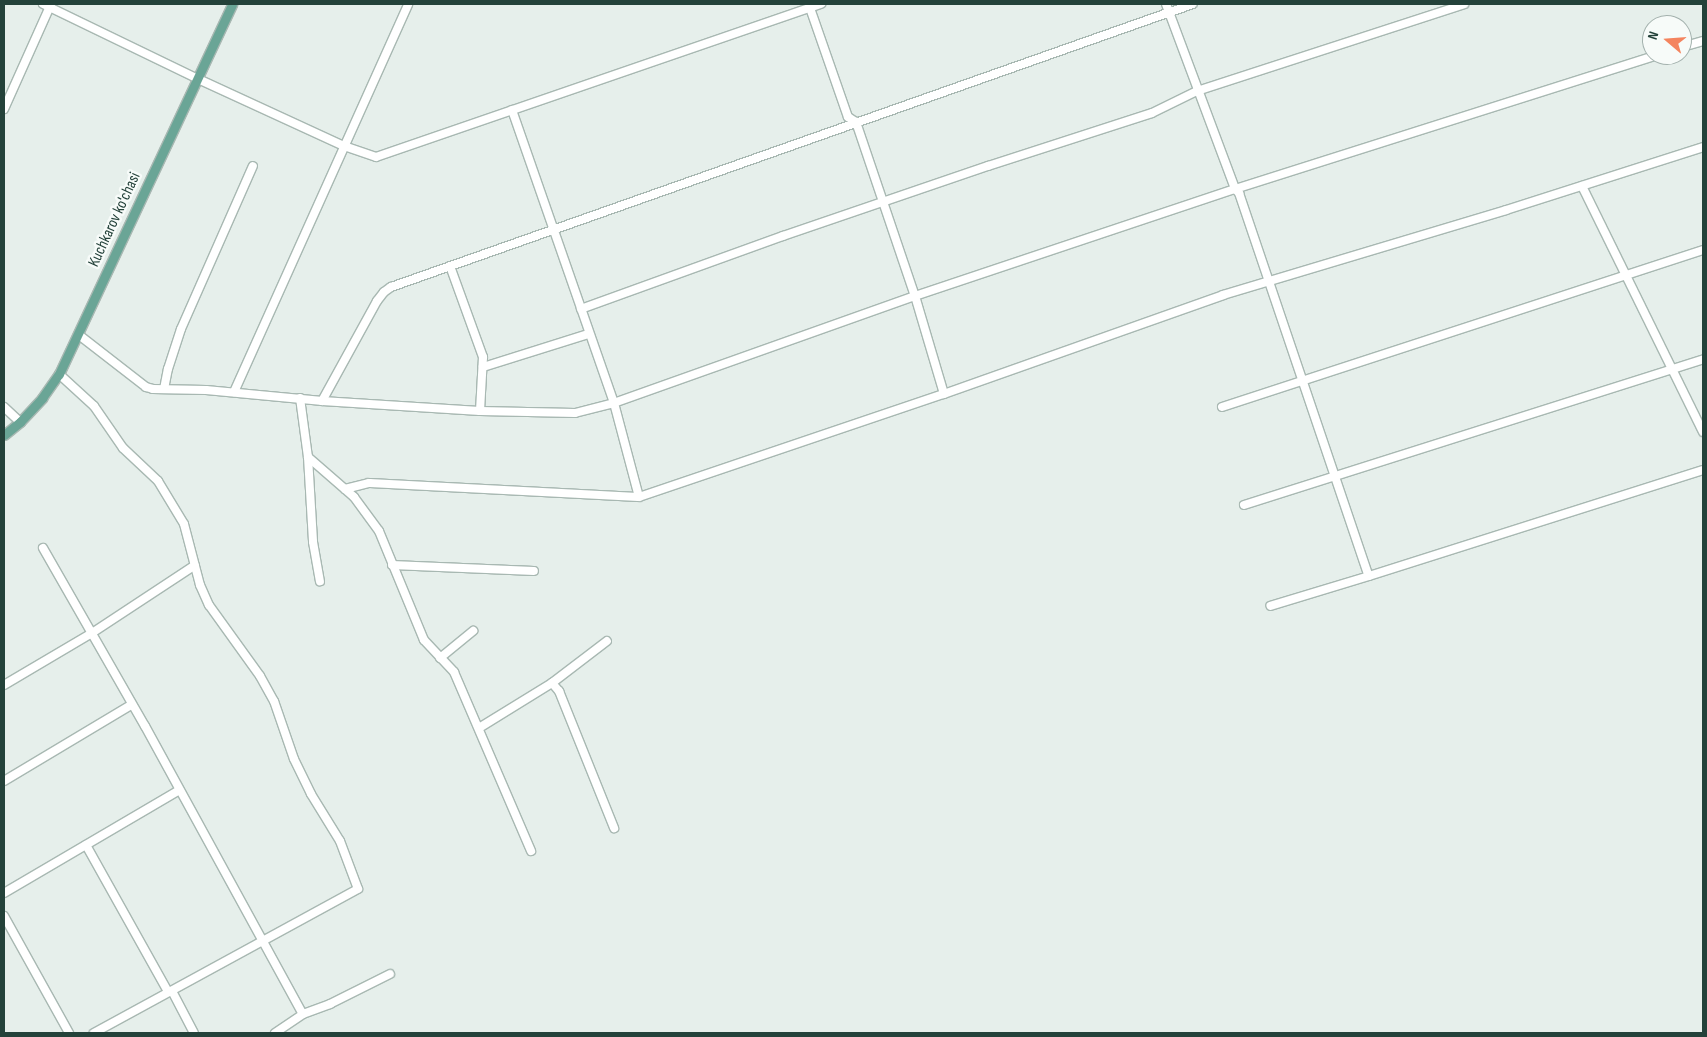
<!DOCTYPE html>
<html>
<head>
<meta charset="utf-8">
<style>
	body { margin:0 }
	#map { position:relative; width:1707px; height:1037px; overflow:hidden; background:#e6efeb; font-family:"Sofia Sans Condensed",sans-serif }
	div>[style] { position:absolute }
	.roads { filter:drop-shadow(1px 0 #a8b8b2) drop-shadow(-1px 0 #a8b8b2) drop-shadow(0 1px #a8b8b2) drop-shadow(0 -1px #a8b8b2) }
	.minor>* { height:8px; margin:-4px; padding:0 4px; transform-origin:4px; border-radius:4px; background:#fff }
	.major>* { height:9px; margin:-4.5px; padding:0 4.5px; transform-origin:4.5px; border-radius:4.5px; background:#6aa596 }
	span { translate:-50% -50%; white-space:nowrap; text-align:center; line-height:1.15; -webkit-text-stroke:5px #f7fbf9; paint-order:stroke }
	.street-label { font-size:16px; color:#24423a }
	.frame { position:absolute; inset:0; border:5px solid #24423a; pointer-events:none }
	.north { position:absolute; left:1642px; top:15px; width:50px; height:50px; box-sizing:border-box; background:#f7fbf9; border:1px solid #a3b1ad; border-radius:50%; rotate:288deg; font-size:14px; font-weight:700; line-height:20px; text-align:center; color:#24423a }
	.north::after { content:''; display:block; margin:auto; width:18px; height:22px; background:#f4845f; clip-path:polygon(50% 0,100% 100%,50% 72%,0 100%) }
</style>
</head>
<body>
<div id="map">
	<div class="roads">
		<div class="minor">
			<i style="left:43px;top:4px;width:170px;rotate:25.8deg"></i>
			<i style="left:196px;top:78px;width:163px;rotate:24.7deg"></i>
			<i style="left:344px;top:146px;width:34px;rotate:19deg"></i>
			<i style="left:376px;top:157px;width:471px;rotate:-19deg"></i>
			<i style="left:1166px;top:4px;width:197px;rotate:69.5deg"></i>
			<i style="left:1235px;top:189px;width:6px;rotate:45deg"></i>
			<i style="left:1239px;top:193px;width:404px;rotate:71.3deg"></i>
			<i style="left:1369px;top:576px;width:103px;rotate:163.1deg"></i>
			<i style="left:810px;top:8px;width:115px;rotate:70.8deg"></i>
			<i style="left:848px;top:117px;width:9px;rotate:32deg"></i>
			<i style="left:856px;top:122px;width:184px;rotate:71.3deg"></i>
			<i style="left:915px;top:296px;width:102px;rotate:73.5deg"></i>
			<i style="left:1682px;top:47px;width:22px;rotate:-16deg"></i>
			<i style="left:4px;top:109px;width:115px;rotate:-65.9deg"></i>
			<i style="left:512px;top:110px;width:310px;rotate:70.8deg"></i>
			<i style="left:614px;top:403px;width:97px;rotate:75.1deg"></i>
			<i style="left:639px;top:497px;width:322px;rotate:-18.7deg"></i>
			<i style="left:944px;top:394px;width:296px;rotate:-19.5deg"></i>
			<i style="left:1223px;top:295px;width:295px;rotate:-16.7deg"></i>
			<i style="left:1506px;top:210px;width:207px;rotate:-17.7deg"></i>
			<i style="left:1582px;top:186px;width:274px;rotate:63.8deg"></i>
			<i style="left:450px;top:266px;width:97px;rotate:70.1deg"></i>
			<i style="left:483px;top:357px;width:54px;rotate:93.2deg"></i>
			<i style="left:581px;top:309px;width:215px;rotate:-19.9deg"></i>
			<i style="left:783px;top:236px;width:217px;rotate:-18.9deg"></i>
			<i style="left:988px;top:166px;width:172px;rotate:-17.9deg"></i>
			<i style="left:1152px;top:113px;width:50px;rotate:-26.1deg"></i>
			<i style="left:1197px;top:91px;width:281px;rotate:-18deg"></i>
			<i style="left:79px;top:335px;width:85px;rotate:37.8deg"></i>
			<i style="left:146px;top:387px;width:7px;rotate:16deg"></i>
			<i style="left:153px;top:389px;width:53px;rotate:1.1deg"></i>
			<i style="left:206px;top:390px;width:117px;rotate:5.4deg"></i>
			<i style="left:322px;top:401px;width:158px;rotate:3.6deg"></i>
			<i style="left:480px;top:411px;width:95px;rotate:1.2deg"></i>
			<i style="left:575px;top:413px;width:40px;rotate:-14.4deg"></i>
			<i style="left:614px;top:403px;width:319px;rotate:-19.6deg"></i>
			<i style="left:915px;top:296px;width:337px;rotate:-18.5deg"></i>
			<i style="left:1235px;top:189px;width:443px;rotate:-17.6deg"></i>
			<i style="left:483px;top:367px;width:110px;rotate:-17.4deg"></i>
			<i style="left:59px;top:374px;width:47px;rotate:42.4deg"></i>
			<i style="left:94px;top:406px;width:51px;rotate:55.4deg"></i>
			<i style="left:123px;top:448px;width:48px;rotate:43.3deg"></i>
			<i style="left:158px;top:481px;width:50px;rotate:58.8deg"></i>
			<i style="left:184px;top:524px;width:63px;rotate:75.3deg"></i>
			<i style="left:200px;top:585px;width:22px;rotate:66deg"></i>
			<i style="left:209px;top:605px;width:87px;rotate:54.3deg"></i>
			<i style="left:260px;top:676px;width:29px;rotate:61deg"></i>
			<i style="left:274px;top:701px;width:61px;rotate:71deg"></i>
			<i style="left:294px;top:759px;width:39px;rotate:64deg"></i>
			<i style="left:311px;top:794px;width:55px;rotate:58.3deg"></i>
			<i style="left:340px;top:841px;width:51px;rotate:69.4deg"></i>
			<i style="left:358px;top:889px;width:301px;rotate:151.4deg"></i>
			<i style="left:164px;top:389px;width:20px;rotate:-79deg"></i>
			<i style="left:168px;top:369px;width:42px;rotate:-72deg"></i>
			<i style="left:181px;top:329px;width:178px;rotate:-66.2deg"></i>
			<i style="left:234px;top:392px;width:425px;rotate:-65.8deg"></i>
			<i style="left:300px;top:398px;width:60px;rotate:82.3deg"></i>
			<i style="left:308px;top:457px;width:85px;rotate:86.6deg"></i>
			<i style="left:313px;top:542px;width:40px;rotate:80deg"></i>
			<i style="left:322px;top:401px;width:114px;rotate:-61.2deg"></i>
			<i style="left:377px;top:301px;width:11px;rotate:-52deg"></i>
			<i style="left:384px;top:292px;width:9px;rotate:-36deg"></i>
			<i style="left:391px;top:287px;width:850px;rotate:-19.44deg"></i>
			<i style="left:4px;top:407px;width:22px;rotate:43deg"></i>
			<i style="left:1222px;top:407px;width:506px;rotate:-18.08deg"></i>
			<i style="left:308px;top:457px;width:61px;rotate:41deg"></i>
			<i style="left:354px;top:497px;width:42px;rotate:53.7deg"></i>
			<i style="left:379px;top:531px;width:118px;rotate:67.6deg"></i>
			<i style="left:424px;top:640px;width:44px;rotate:46.8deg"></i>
			<i style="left:454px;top:672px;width:195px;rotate:66.7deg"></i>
			<i style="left:345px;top:489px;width:25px;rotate:-14deg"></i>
			<i style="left:369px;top:483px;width:270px;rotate:3deg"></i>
			<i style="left:1244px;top:505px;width:482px;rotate:-17.6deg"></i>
			<i style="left:43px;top:548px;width:205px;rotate:60.2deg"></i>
			<i style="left:145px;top:726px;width:328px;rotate:61.3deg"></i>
			<i style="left:392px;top:565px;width:142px;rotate:2.4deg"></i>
			<i style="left:1369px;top:576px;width:350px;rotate:-17.6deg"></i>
			<i style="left:440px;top:658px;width:43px;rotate:-39.3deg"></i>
			<i style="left:552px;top:683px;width:11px;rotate:49deg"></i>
			<i style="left:559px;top:691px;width:148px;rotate:68.1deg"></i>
			<i style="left:4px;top:685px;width:102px;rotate:-30.6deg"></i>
			<i style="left:92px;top:633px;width:123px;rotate:-33.4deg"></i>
			<i style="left:479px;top:728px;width:86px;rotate:-31.7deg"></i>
			<i style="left:552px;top:683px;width:69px;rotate:-37.4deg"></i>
			<i style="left:4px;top:781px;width:148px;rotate:-30.9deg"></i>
			<i style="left:86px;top:845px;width:168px;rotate:60.8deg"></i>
			<i style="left:4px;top:893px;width:202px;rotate:-30.4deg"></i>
			<i style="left:4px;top:916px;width:134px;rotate:60.9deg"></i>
			<i style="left:172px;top:991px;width:47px;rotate:62.4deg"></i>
			<i style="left:275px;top:1033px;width:34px;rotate:-34deg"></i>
			<i style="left:303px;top:1014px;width:29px;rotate:-20deg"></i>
			<i style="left:330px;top:1004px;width:67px;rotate:-26.6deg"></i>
		</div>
		<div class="major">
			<i style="left:4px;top:435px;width:21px;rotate:-39deg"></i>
			<i style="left:20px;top:422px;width:33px;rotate:-47deg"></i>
			<i style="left:42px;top:398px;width:29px;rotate:-55deg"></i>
			<i style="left:59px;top:374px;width:408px;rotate:-64.9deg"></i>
		</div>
	</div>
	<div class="street-label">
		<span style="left:115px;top:220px;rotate:-65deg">Kuchkarov ko'chasi</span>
	</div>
	<div class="frame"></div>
	<div class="north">N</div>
</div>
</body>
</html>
